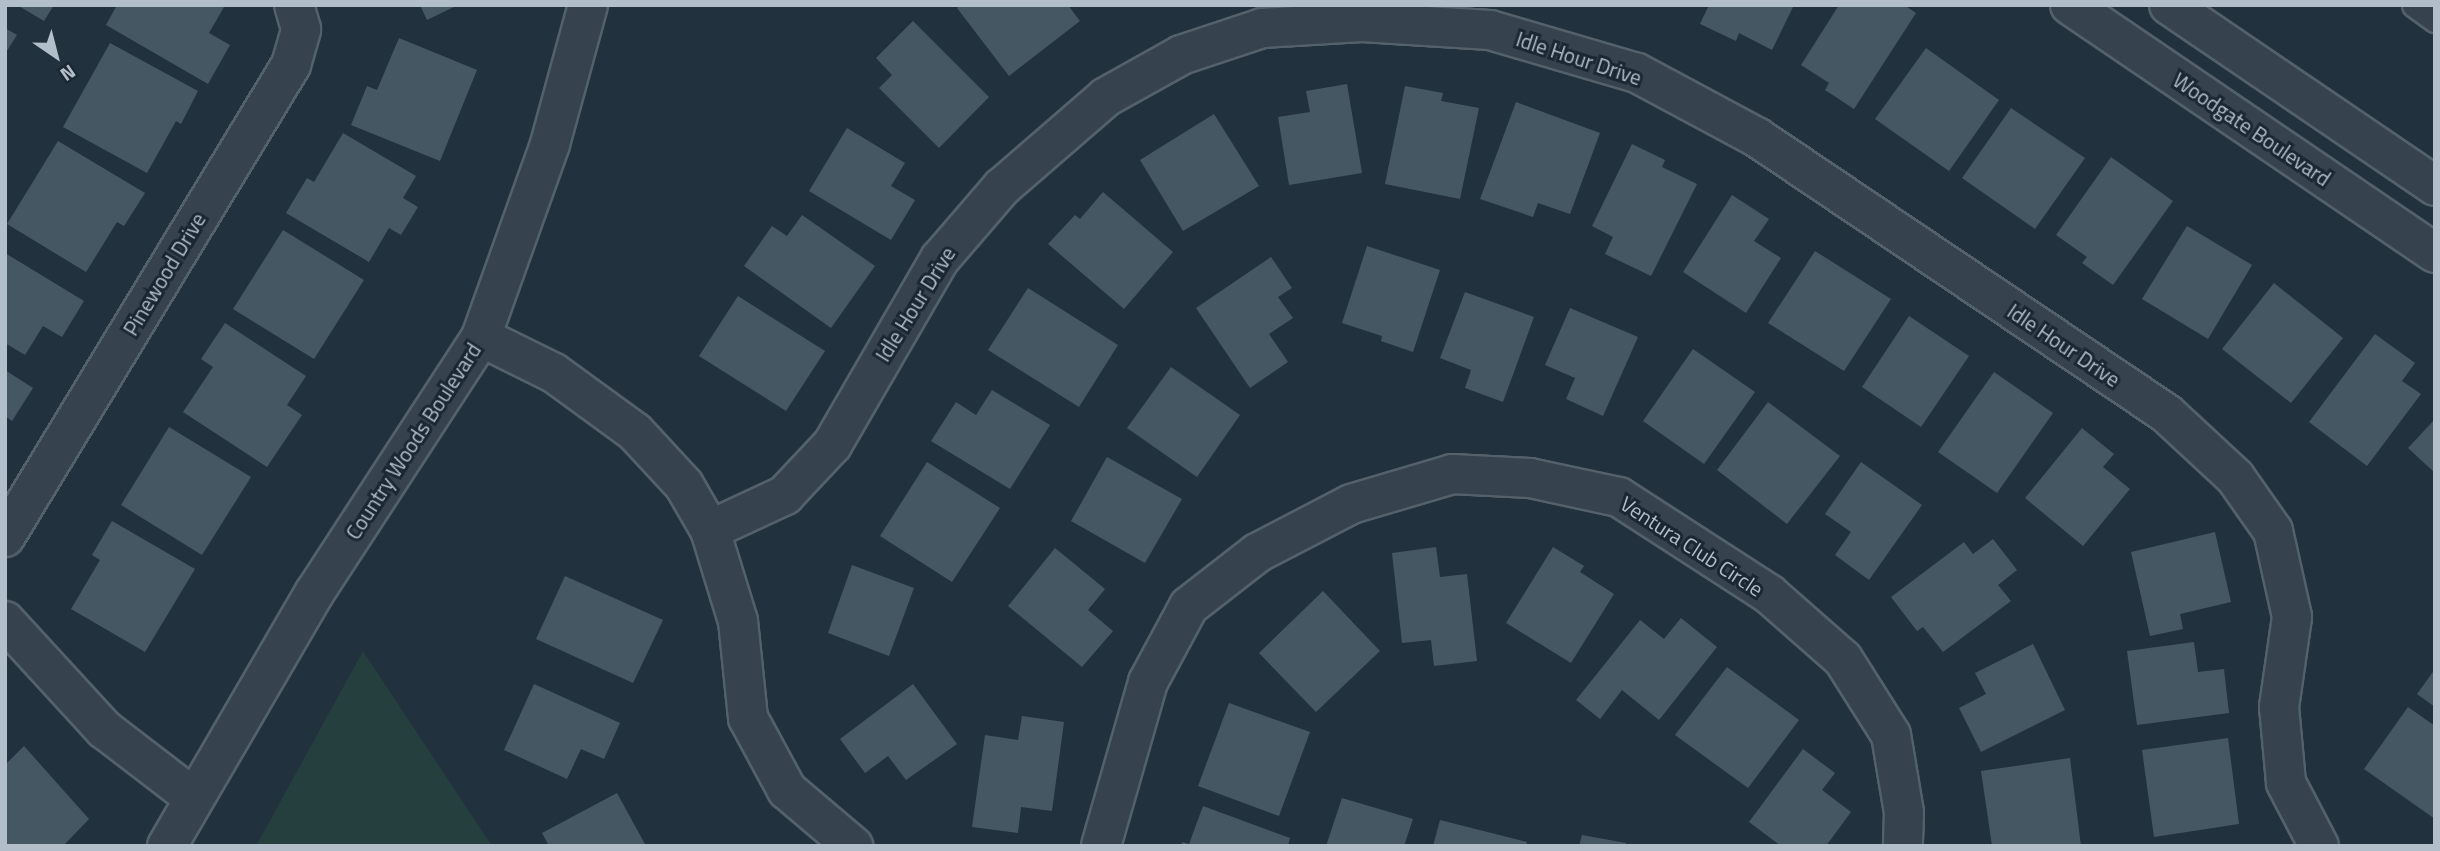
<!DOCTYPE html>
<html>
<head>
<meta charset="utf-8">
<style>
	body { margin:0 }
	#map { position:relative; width:2440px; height:851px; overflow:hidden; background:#22313e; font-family:"Titillium Web",sans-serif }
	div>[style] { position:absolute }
	.green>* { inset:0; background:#243f3e }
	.building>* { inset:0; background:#465764 }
	.roads { filter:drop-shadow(2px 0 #54616b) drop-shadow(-2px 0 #54616b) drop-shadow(0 2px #54616b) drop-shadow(0 -2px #54616b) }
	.service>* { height:23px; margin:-11.5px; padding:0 11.5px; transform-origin:11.5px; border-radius:11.5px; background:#36434e }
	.minor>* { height:38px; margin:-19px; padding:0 19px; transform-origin:19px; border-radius:19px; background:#36434e }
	span { translate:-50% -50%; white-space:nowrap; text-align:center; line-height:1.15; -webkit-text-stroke:6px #1b2832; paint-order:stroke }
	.street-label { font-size:21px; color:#b2bec9 }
	.frame { position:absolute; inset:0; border:7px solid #b2bec9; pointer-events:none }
	.north { position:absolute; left:21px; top:21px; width:70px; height:70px; -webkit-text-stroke:5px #1b2832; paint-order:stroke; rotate:145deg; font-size:19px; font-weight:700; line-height:28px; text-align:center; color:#b2bec9 }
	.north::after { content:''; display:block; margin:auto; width:24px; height:32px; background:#b2bec9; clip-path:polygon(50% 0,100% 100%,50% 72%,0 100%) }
</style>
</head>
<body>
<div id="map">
	<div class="green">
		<i style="clip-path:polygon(363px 651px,492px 846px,256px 846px)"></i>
	</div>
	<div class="building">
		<i style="clip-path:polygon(17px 5px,54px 5px,44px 21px)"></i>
		<i style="clip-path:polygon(117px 5px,224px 7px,209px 33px,230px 45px,208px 84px,106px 25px)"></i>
		<i style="clip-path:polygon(420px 5px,458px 5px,427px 20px)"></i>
		<i style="clip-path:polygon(961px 5px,1068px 5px,1080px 21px,1009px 76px,957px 8px)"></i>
		<i style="clip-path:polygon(1709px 5px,1794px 5px,1772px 50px,1739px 33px,1736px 41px,1700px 24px)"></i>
		<i style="clip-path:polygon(1839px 5px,1904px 5px,1916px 13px,1854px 109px,1825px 90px,1829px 83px,1801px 65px)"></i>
		<i style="clip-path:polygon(913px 21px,989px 97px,939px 148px,879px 88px,892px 75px,876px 58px)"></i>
		<i style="clip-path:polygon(5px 28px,17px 35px,5px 54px)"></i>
		<i style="clip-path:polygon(399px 38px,477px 70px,440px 161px,351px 125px,367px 86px,377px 90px)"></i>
		<i style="clip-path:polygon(110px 43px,198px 91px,181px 124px,176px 121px,147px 173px,63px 127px)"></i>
		<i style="clip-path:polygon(1926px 48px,1999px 100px,1949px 171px,1875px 119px)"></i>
		<i style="clip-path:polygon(1347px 84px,1362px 173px,1289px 185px,1278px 117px,1310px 112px,1306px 91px)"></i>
		<i style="clip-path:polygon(1405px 86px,1443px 93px,1441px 101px,1479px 108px,1460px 199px,1385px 184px)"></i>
		<i style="clip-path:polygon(1516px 102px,1600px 133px,1570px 214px,1538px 203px,1533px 217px,1480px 199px)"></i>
		<i style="clip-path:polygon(2011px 108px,2085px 158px,2035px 229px,1962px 178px)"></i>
		<i style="clip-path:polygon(1214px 114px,1259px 186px,1183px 231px,1140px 160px)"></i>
		<i style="clip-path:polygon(847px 128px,905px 163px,891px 186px,915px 200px,891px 240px,809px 191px)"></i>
		<i style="clip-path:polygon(343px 133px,416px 176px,403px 198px,418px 207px,401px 235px,389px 228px,369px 262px,286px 213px,307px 178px,314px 182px)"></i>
		<i style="clip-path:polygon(58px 141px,145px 193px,124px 226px,117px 222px,86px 272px,7px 224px)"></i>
		<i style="clip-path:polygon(1632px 144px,1665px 160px,1662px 167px,1697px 184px,1651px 276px,1605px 254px,1613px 237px,1592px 226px)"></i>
		<i style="clip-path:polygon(2111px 157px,2173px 201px,2113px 285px,2082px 263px,2087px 257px,2056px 235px)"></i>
		<i style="clip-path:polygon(1103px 192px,1173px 252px,1124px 309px,1048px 244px,1075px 215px,1080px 219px)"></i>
		<i style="clip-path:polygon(1732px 195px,1769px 219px,1754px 241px,1781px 258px,1746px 313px,1683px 272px)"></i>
		<i style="clip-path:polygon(802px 215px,875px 266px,831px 328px,744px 266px,772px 226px,787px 236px)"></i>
		<i style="clip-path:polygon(2187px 226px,2252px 265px,2208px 339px,2142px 299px)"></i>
		<i style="clip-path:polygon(283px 230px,364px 280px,314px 359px,233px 309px)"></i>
		<i style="clip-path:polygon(1367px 246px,1440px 270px,1413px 352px,1381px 341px,1382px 336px,1342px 323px)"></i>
		<i style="clip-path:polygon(1815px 251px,1891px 299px,1844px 371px,1768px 323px)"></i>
		<i style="clip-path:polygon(5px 253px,84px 301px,62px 337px,43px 326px,25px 355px,5px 343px)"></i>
		<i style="clip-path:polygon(1271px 257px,1292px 288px,1278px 297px,1293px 318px,1269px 334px,1288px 362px,1250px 388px,1196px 308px)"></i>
		<i style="clip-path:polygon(2274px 283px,2343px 338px,2291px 403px,2222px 349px)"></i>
		<i style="clip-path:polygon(1028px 288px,1118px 345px,1079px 407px,988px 350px)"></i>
		<i style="clip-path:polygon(1465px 292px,1534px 317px,1503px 402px,1465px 388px,1471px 370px,1440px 358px)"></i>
		<i style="clip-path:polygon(738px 296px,825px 351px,786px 411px,699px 356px)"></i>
		<i style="clip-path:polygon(1570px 308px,1638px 337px,1603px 416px,1566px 399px,1575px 378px,1545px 365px)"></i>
		<i style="clip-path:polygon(1909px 316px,1969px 356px,1921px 427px,1862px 387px)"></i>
		<i style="clip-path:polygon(225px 323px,306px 376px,287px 405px,302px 415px,267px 467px,183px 412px,213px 367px,201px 359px)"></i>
		<i style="clip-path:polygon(2375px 334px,2415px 363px,2402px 381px,2421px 394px,2367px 466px,2309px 422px)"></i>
		<i style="clip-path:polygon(1693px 349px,1755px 392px,1704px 464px,1643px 421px)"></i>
		<i style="clip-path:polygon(1171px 367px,1240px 415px,1197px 477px,1127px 428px)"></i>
		<i style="clip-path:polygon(5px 370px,33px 388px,12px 421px,5px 416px)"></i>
		<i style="clip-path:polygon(1994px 372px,2053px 413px,1997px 493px,1938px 452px)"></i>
		<i style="clip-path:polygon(992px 390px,1050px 425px,1010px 489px,931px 441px,956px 402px,976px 415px)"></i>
		<i style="clip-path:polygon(1768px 402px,1840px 456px,1787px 524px,1717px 470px)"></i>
		<i style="clip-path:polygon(2435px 419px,2435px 473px,2408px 448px)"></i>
		<i style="clip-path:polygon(169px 427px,251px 477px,202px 555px,121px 505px)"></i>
		<i style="clip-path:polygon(2082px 428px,2114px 454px,2103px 467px,2130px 489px,2083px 546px,2025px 498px)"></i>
		<i style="clip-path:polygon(1107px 457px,1182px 499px,1145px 563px,1071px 521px)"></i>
		<i style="clip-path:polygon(927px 462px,1000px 508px,952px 582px,880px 536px)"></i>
		<i style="clip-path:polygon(1861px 462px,1922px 505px,1869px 580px,1835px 555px,1851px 532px,1825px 514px)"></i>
		<i style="clip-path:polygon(112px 521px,195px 569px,145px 652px,71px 609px,100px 560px,92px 555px)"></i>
		<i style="clip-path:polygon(2215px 532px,2231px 602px,2180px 614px,2183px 629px,2150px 636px,2131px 552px)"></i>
		<i style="clip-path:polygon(1993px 539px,2017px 570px,1998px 585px,2011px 601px,1943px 652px,1923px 627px,1917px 631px,1891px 597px,1964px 542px,1973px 554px)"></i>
		<i style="clip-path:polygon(1436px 547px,1440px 577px,1467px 574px,1477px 661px,1434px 666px,1431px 640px,1402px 643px,1392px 553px)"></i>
		<i style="clip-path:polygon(1553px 547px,1584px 566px,1580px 572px,1614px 594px,1571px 663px,1506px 623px)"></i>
		<i style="clip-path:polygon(1055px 548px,1105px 589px,1088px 610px,1113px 631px,1082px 667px,1008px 606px)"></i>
		<i style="clip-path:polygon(852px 565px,914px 588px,889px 656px,828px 633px)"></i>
		<i style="clip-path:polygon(565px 576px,663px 620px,633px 683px,536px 639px)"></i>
		<i style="clip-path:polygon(1323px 591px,1380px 651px,1316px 712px,1259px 653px)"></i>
		<i style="clip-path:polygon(1681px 618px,1717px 647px,1659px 720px,1622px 690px,1600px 719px,1576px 700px,1640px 620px,1664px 639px)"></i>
		<i style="clip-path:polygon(2194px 642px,2198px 672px,2224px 669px,2229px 713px,2137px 725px,2127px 651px)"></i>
		<i style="clip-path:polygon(2033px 644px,2065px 710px,1981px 752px,1959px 708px,1986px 694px,1975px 673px)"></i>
		<i style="clip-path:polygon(1727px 667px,1799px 720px,1748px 788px,1675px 735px)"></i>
		<i style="clip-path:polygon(2435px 669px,2435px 707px,2417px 694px)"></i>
		<i style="clip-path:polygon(534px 684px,620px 723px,604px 759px,581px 749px,567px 779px,504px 750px)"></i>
		<i style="clip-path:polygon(913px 684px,957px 744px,906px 780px,888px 756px,865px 773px,840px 739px)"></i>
		<i style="clip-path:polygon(1229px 703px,1310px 732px,1279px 816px,1198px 786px)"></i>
		<i style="clip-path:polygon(2408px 707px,2435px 726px,2435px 819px,2364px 769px)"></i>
		<i style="clip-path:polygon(1022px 716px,1064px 722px,1052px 811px,1021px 807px,1018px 833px,972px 827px,985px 735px,1018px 740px)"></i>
		<i style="clip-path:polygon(2228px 738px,2239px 824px,2154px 837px,2142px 750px)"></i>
		<i style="clip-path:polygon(24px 746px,89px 819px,63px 846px,5px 846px,5px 765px)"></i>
		<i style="clip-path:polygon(1803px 749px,1835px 773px,1822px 790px,1851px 812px,1826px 846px,1781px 846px,1749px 822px)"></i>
		<i style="clip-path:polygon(2070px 758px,2081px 846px,1992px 846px,1981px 771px)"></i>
		<i style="clip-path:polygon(617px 793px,646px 846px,549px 846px,542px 833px)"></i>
		<i style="clip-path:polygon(1342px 798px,1413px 819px,1404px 846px,1326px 846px)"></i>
		<i style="clip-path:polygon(1203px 806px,1290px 838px,1288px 846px,1181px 846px,1182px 842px,1189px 844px)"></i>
		<i style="clip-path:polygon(1440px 820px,1527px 842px,1526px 846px,1433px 846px)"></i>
		<i style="clip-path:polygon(1582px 835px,1626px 843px,1626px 846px,1579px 846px)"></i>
	</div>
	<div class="roads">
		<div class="service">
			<i style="left:2414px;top:5px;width:26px;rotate:36deg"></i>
		</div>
		<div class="minor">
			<i style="left:2070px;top:5px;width:441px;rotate:34.2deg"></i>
			<i style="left:2169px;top:5px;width:322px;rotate:34.2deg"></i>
			<i style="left:481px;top:337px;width:81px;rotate:26.3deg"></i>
			<i style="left:554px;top:373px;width:100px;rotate:36.1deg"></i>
			<i style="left:635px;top:432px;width:72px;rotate:47.2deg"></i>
			<i style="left:684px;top:485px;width:52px;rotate:60deg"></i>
			<i style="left:710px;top:530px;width:95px;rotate:72.9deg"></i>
			<i style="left:738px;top:621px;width:98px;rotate:84.1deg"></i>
			<i style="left:748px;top:718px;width:82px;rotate:61.6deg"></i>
			<i style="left:787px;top:790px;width:87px;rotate:40.3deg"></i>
			<i style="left:710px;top:530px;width:83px;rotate:-25deg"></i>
			<i style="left:785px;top:495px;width:69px;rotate:-46.8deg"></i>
			<i style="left:832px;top:445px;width:215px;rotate:-59.9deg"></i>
			<i style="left:940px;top:259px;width:94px;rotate:-49.3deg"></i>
			<i style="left:1001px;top:188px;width:139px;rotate:-40.9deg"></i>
			<i style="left:1106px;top:97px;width:86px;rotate:-29.2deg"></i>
			<i style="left:1181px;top:55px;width:85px;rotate:-18.4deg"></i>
			<i style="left:1262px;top:28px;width:100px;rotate:-3.4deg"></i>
			<i style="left:1362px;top:22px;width:128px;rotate:3.6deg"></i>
			<i style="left:1490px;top:30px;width:153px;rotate:16.3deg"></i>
			<i style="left:1637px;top:73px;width:137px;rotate:28.2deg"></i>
			<i style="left:1758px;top:138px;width:493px;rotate:34deg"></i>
			<i style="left:2167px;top:414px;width:93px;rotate:42.8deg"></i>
			<i style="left:2235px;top:477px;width:66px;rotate:54.9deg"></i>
			<i style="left:2273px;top:531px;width:88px;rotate:77.5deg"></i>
			<i style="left:2292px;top:617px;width:91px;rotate:98.2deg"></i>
			<i style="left:2279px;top:707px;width:76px;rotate:84.7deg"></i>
			<i style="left:2286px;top:783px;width:71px;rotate:62.4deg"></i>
			<i style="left:5px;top:537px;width:552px;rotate:-58.79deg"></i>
			<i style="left:291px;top:65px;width:37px;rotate:-74deg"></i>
			<i style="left:301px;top:29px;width:25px;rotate:-106deg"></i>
			<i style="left:5px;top:621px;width:147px;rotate:47.5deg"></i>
			<i style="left:104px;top:729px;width:113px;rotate:37.5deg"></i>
			<i style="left:167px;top:846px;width:294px;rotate:-59.8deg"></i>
			<i style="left:315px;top:592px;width:304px;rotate:-56.9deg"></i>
			<i style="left:481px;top:337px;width:205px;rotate:-70.3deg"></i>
			<i style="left:550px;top:144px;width:144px;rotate:-74.7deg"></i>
			<i style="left:1101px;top:846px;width:171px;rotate:-74deg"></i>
			<i style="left:1148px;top:682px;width:86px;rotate:-61.7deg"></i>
			<i style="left:1189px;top:606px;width:86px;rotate:-37.9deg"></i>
			<i style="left:1257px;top:553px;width:106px;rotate:-27.5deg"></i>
			<i style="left:1351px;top:504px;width:105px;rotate:-16.5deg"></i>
			<i style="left:1452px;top:474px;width:78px;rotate:2.9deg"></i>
			<i style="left:1530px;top:478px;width:91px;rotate:12.1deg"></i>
			<i style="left:1619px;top:497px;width:179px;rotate:32.9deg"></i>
			<i style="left:1769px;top:594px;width:98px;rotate:41.3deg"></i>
			<i style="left:1843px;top:659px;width:90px;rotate:57.7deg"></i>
			<i style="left:1891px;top:735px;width:79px;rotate:80.5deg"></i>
			<i style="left:1904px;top:813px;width:33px;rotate:92deg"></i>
		</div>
	</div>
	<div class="street-label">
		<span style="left:1579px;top:58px;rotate:18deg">Idle Hour Drive</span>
		<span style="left:2252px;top:129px;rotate:34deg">Woodgate Boulevard</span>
		<span style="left:164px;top:274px;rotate:-59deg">Pinewood Drive</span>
		<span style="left:915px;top:304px;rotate:-58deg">Idle Hour Drive</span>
		<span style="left:2064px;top:345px;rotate:34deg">Idle Hour Drive</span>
		<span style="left:413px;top:441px;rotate:-57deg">Country Woods Boulevard</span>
		<span style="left:1692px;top:546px;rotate:33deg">Ventura Club Circle</span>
	</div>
	<div class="frame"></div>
	<div class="north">N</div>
</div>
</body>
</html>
